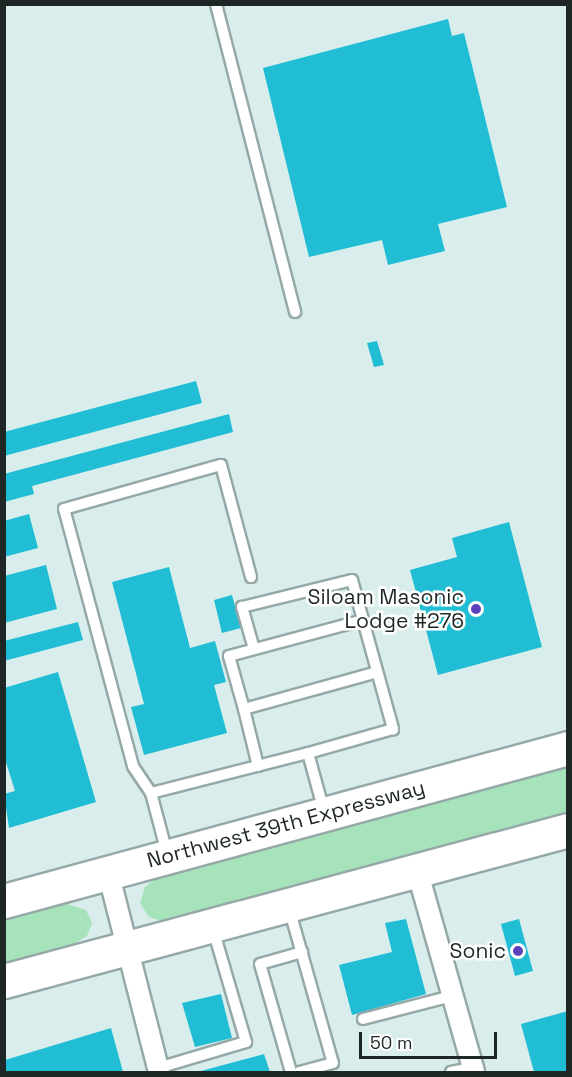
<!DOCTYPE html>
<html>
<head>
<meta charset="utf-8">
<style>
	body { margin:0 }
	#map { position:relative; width:572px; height:1077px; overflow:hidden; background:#d9eeec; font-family:"Space Grotesk",sans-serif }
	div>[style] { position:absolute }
	.green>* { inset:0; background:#a7e3ba }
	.building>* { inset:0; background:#20bdd4 }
	.roads { filter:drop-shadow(2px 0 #95a9a8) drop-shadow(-2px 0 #95a9a8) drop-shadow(0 2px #95a9a8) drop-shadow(0 -2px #95a9a8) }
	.service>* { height:10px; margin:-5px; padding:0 5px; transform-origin:5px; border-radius:5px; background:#fff }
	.minor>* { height:20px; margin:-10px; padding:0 10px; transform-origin:10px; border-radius:10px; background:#fff }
	.trunk>* { height:33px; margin:-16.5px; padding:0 16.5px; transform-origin:16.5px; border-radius:16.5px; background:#fff }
	.dots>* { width:16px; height:16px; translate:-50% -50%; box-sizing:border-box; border:3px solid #fff; border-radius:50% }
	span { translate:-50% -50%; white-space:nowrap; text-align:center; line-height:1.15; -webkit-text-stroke:5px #fff; paint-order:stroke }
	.poi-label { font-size:21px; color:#1f2626 }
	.right { translate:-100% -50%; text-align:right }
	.street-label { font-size:21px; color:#1f2626 }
	.frame { position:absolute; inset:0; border:6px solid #1f2626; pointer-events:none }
	.scale { position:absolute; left:359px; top:1032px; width:138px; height:27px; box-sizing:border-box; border:3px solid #1f2626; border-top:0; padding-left:8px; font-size:18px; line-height:21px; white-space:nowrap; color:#1f2626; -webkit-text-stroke:4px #fff; paint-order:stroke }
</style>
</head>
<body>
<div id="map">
	<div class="green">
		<i style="clip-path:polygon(567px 765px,567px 812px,165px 922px,149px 917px,140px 903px,145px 887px,166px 871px)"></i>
		<i style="clip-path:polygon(60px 902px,86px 910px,92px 923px,87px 936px,67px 948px,5px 965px,5px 917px)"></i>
	</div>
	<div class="building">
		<i style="clip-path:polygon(448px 19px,452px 36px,464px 33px,507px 207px,438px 224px,445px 251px,388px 265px,382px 240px,309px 257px,263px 68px)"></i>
		<i style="clip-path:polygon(377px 341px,384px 365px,374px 367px,367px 343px)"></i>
		<i style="clip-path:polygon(196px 381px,202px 403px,4px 456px,4px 432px)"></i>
		<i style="clip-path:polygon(229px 414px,233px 432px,32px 486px,34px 494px,4px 502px,4px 474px)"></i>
		<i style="clip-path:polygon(29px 514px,38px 548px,4px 557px,4px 521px)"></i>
		<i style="clip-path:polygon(509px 522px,542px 647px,438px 675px,410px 570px,457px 557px,452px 538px)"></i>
		<i style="clip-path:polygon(46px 565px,57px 609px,4px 623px,4px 576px)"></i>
		<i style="clip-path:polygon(169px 567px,190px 648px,215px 641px,226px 682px,214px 685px,227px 733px,144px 755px,131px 707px,144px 704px,112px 582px)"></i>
		<i style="clip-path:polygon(232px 595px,241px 628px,222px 633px,214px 600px)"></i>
		<i style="clip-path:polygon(78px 622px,83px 640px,4px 661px,4px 641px)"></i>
		<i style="clip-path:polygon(58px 672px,96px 802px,9px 828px,4px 794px,15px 791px,4px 756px,4px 688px)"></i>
		<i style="clip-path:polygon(406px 919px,426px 994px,352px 1015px,339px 965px,392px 952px,385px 923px)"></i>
		<i style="clip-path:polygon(519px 919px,533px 971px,515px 976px,501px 924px)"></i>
		<i style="clip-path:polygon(221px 994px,232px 1038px,195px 1047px,182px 1003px)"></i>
		<i style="clip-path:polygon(568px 1011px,568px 1072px,534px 1072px,521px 1024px)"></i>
		<i style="clip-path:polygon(111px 1028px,123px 1072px,6px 1072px,5px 1060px)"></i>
		<i style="clip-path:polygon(264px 1054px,270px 1072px,197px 1072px)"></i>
	</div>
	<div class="roads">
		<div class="service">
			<i style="left:216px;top:4px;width:318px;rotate:75.6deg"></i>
			<i style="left:254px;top:649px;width:44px;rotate:-105.9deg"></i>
			<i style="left:242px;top:607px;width:113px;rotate:-13.8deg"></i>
			<i style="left:352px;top:580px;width:155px;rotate:74.6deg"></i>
			<i style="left:393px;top:729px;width:88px;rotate:164.2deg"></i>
			<i style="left:244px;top:709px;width:55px;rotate:-105.8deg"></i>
			<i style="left:229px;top:656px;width:139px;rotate:-15deg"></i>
			<i style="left:258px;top:766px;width:59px;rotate:-103.8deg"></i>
			<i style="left:244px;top:709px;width:138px;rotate:-15.5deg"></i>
			<i style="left:151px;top:793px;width:32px;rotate:-124deg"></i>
			<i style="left:133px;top:766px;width:266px;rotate:-105deg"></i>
			<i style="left:64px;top:509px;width:163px;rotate:-15.7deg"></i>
			<i style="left:221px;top:465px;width:116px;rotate:75deg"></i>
			<i style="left:167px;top:853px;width:62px;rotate:-104.9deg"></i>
			<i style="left:151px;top:793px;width:162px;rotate:-14.3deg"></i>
			<i style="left:308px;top:753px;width:60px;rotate:74.6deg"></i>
			<i style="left:289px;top:908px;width:161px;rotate:74.2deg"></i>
			<i style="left:333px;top:1063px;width:35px;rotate:165deg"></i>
			<i style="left:363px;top:1019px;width:92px;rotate:-14.5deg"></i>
			<i style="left:158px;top:1068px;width:92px;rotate:-16.5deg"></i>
			<i style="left:246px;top:1042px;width:118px;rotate:-106.3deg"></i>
			<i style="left:291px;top:1072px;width:112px;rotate:-106deg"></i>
			<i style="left:260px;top:964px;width:44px;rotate:-15.9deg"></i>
			<i style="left:451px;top:1072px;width:21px;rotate:-11deg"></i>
		</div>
		<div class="minor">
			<i style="left:417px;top:870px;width:210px;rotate:74.2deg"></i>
			<i style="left:108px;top:872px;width:206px;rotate:75.7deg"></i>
		</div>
		<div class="trunk">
			<i style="left:4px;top:901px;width:584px;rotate:-15.18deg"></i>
			<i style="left:4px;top:981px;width:584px;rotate:-14.99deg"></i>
		</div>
	</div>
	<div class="dots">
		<i style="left:476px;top:609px;background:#5b42ba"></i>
		<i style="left:518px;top:951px;background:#5b42ba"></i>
	</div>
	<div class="poi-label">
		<span class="right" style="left:464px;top:609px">Siloam Masonic<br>Lodge #276</span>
		<span class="right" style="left:506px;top:951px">Sonic</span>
	</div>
	<div class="street-label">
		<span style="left:286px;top:824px;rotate:-15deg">Northwest 39th Expressway</span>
	</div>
	<div class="frame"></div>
	<div class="scale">50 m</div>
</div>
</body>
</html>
